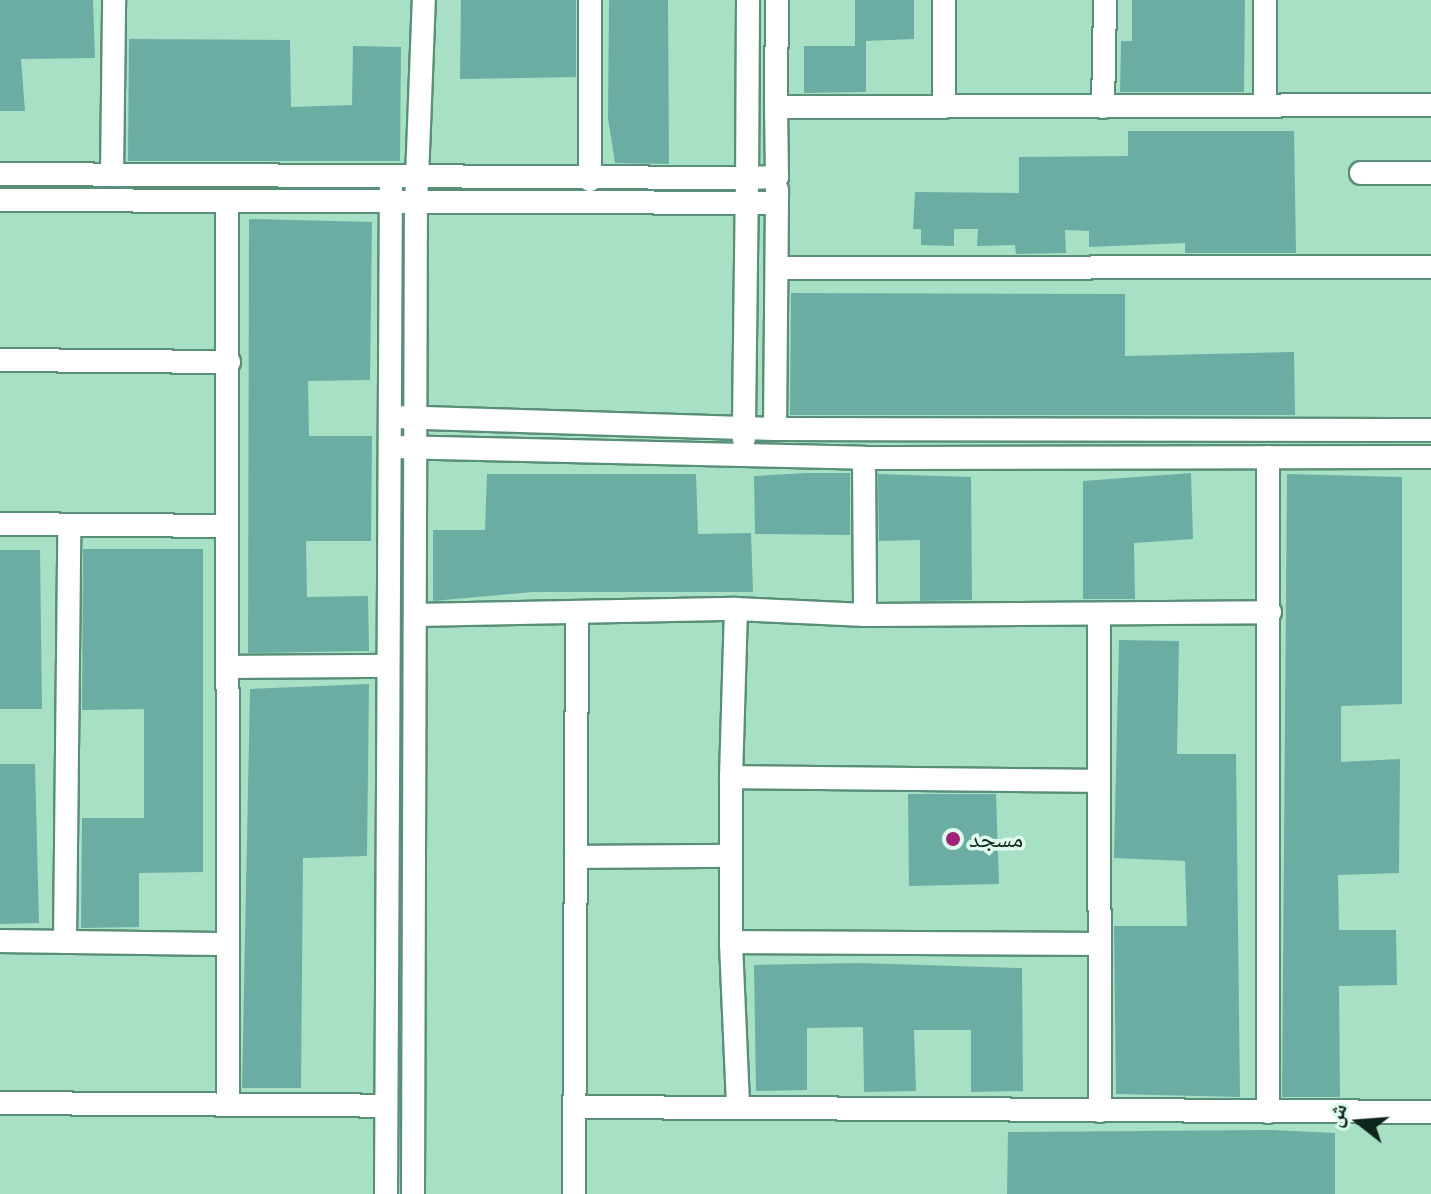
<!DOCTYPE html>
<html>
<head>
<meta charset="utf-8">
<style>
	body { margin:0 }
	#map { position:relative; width:1431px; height:1194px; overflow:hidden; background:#a7e0c5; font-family:Inter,"Noto Naskh Arabic",sans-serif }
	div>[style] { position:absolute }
	.building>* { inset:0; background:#6bada3 }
	.roads { filter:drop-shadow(2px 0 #598f77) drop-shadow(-2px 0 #598f77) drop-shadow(0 2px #598f77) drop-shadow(0 -2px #598f77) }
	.minor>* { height:22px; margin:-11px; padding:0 11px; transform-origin:11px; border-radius:11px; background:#fff }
	.dots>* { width:22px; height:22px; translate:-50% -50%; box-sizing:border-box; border:4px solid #defaec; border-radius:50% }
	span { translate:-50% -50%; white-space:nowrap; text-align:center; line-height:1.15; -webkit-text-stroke:7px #defaec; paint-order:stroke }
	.poi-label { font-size:24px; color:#0f261c }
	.left { translate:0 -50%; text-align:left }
	.north { position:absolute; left:1319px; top:1082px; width:80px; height:80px; -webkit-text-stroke:6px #defaec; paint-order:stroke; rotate:287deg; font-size:22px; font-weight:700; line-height:32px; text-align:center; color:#0f261c }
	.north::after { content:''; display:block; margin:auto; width:28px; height:36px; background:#0f261c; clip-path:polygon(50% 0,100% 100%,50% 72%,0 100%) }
</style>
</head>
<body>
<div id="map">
	<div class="building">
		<i style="clip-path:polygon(0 0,93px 0,95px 58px,21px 59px,25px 111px,0 111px)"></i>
		<i style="clip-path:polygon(461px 0,576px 0,576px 77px,460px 79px)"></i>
		<i style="clip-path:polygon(609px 0,668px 0,669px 164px,615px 163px,608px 118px)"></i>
		<i style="clip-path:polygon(855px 0,914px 0,914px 39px,866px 41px,866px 92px,804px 93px,804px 46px,855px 46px)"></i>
		<i style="clip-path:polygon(1132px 0,1245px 0,1244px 92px,1120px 92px,1121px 41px,1132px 41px)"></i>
		<i style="clip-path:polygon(129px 39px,290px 40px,291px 107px,352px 105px,353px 46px,401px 47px,400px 161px,128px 161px)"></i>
		<i style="clip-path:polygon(1128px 131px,1294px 131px,1296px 253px,1185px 253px,1185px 243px,1089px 247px,1089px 231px,1065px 230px,1066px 253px,1016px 254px,1015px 245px,977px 246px,978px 229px,954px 229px,954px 246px,921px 245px,921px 229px,913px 229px,915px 192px,1019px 193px,1019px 157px,1128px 156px)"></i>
		<i style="clip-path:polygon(249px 219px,372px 222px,370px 380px,308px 381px,309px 436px,372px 436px,371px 541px,306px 541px,307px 597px,368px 596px,369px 651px,248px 653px)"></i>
		<i style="clip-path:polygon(791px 293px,1125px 294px,1125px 356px,1294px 352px,1295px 415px,790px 415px)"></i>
		<i style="clip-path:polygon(806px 473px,850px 473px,850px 535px,755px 534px,754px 476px)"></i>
		<i style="clip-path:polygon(1191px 473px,1193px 539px,1134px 543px,1135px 599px,1083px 599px,1083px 481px)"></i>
		<i style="clip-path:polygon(487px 474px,696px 474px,698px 534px,751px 533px,753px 592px,533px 592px,433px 601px,433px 530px,485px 530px)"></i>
		<i style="clip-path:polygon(878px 474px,971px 477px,972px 600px,920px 601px,920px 540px,879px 541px)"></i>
		<i style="clip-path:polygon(1287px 474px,1402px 477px,1402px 704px,1341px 706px,1341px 762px,1400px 759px,1399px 873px,1338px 875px,1339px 930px,1396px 930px,1397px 985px,1339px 986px,1340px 1097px,1282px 1097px)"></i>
		<i style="clip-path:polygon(83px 549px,203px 549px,203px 872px,139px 873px,139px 927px,81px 928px,82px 818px,144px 818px,144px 709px,82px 710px)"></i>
		<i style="clip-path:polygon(0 550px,40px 550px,42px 709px,0 709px)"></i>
		<i style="clip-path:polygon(1119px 640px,1179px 641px,1177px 754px,1236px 754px,1240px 1097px,1116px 1094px,1114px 926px,1187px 926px,1185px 861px,1114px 858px)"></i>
		<i style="clip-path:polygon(369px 684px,367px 856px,303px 858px,301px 1088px,242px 1088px,250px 689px)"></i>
		<i style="clip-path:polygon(0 764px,35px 764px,39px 923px,0 924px)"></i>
		<i style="clip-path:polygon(908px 794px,996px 794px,999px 884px,909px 886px)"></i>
		<i style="clip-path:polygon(859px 963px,1022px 968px,1023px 1091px,971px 1092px,971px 1030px,914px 1030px,916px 1091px,864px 1092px,863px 1027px,807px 1028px,807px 1090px,756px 1091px,754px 965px)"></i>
		<i style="clip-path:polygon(1268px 1130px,1335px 1133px,1335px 1194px,1007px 1194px,1008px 1132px)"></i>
	</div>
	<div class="roads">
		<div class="minor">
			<i style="left:748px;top:0;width:178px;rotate:90.3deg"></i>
			<i style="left:747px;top:178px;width:30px;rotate:-2deg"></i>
			<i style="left:777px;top:177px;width:70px;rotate:-90.8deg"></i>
			<i style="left:776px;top:107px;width:655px;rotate:-0.17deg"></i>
			<i style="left:1265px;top:106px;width:106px;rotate:-90deg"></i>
			<i style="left:776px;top:107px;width:107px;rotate:-89.5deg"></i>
			<i style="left:944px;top:107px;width:107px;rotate:-90deg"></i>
			<i style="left:1103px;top:107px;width:107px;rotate:-88.9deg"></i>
			<i style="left:1361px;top:173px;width:70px"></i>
			<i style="left:0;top:174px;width:747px;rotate:0.31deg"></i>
			<i style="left:747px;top:178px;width:261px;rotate:90.7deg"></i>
			<i style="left:112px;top:175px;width:175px;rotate:-89.3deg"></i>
			<i style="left:590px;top:180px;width:180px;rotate:-90deg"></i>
			<i style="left:0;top:200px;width:777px;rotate:0.22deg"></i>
			<i style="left:227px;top:203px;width:898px;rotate:89.94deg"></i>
			<i style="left:778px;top:268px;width:653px;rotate:-0.09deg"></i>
			<i style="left:0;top:360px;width:229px;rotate:0.5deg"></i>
			<i style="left:393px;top:417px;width:382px;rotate:1.8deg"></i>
			<i style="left:775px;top:429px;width:656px;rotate:0.09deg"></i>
			<i style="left:775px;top:429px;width:239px;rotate:-89.5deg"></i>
			<i style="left:393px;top:447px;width:471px;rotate:1.3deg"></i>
			<i style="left:864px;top:458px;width:567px;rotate:-0.1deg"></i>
			<i style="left:864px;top:458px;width:157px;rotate:89.6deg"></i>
			<i style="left:0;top:524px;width:226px;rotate:0.5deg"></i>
			<i style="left:736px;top:609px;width:168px;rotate:91.7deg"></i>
			<i style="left:731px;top:777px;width:368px;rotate:0.6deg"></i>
			<i style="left:415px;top:615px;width:321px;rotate:-1.1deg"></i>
			<i style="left:736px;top:609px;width:129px;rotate:2.7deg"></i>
			<i style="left:865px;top:615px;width:405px;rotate:-0.4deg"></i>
			<i style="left:1099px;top:615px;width:496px;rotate:89.9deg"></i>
			<i style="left:231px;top:667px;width:157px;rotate:-0.4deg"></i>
			<i style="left:731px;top:777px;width:165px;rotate:90deg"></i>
			<i style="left:576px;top:857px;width:154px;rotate:-0.4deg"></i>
			<i style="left:0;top:941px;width:226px;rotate:0.8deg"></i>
			<i style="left:65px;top:942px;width:414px;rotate:-89.4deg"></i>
			<i style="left:0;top:1103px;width:385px;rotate:0.4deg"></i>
			<i style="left:738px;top:1104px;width:162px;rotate:-92.5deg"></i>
			<i style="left:731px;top:942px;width:365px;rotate:0.3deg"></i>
			<i style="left:575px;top:1107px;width:856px;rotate:0.33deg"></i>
			<i style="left:1268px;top:1112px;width:655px;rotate:-90deg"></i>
			<i style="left:386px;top:1194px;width:1017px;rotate:-89.72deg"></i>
			<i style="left:413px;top:1194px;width:990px;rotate:-89.83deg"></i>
			<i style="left:416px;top:204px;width:204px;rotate:-87.8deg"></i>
			<i style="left:574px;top:1194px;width:581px;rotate:-89.7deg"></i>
		</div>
	</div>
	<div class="dots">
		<i style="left:953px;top:839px;background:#a02378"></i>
	</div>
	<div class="poi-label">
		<span class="left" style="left:969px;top:839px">مسجد</span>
	</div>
	<div class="north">ش</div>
</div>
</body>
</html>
